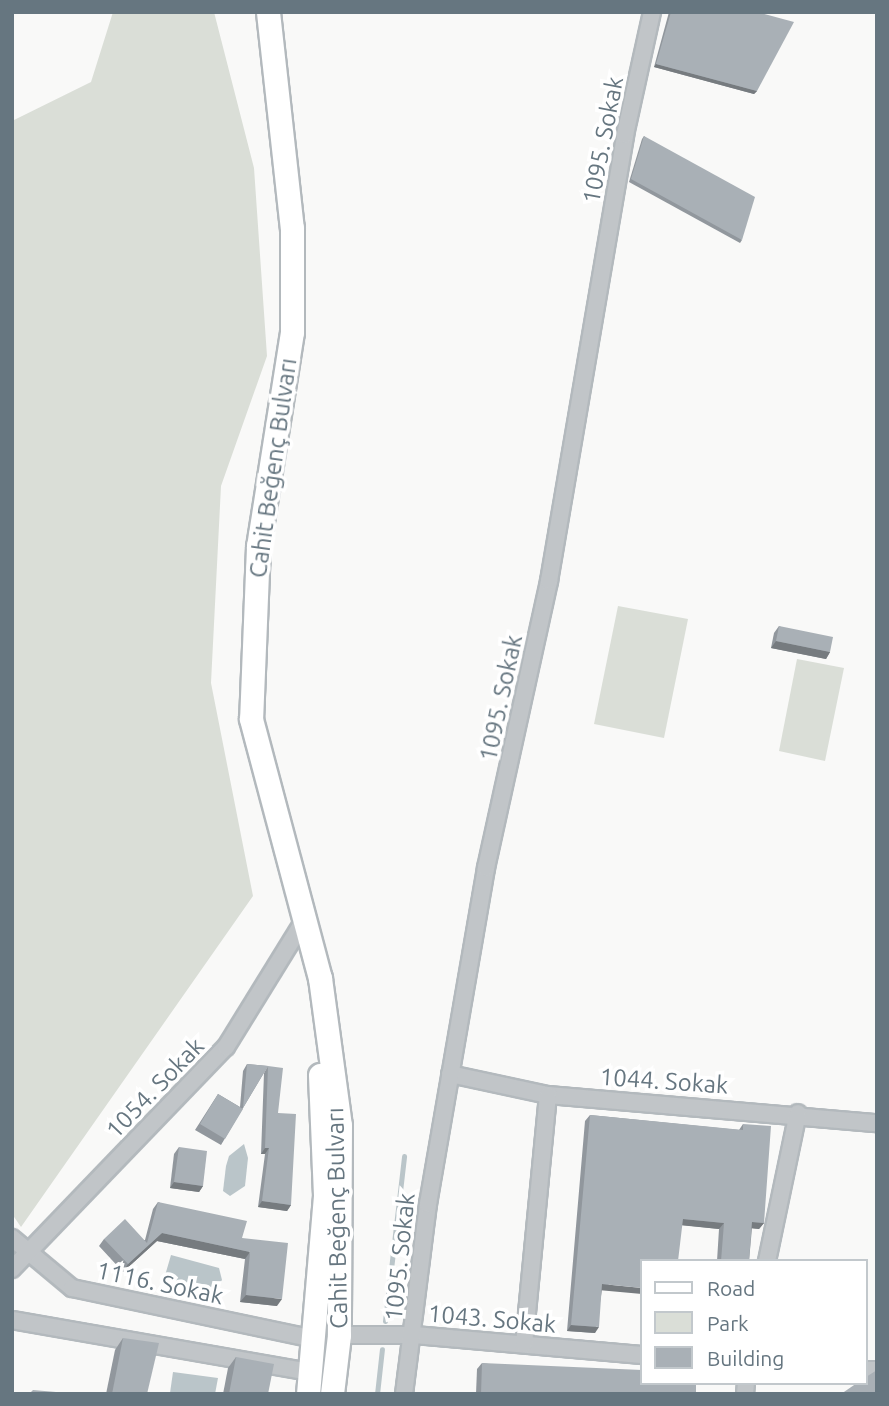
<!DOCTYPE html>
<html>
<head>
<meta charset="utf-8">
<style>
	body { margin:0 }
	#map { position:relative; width:889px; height:1406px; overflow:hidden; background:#f9f9f8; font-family:Ubuntu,sans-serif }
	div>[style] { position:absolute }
	.green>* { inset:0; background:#daded7 }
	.water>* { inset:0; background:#bac5c9 }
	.stream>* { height:5px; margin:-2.5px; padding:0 2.5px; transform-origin:2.5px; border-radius:2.5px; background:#bac5c9 }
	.roads { filter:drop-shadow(2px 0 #b3b9bd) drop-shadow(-2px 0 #b3b9bd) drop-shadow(0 2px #b3b9bd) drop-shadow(0 -2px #b3b9bd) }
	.minor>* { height:16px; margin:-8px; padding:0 8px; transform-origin:8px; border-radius:8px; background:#c1c5c8 }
	.secondary>* { height:23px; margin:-11.5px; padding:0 11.5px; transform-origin:11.5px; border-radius:11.5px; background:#fff }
	.wall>* { inset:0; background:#91979d }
	.shaded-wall>* { inset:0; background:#767b7f }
	.building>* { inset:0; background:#a9b0b6 }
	span { translate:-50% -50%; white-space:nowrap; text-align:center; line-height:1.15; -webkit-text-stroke:7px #fff; paint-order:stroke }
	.street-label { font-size:24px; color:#667680 }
	.frame { position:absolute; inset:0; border:14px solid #667680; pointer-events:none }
	.legend { position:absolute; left:640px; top:1259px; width:228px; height:126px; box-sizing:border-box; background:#fff; border:2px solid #c2c8cc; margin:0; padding:9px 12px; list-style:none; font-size:21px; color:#667680 }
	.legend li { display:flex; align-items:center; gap:14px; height:35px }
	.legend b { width:35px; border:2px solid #c2c8cc }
</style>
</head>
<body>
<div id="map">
	<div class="green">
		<i style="clip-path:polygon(113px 12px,214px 12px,254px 168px,267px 356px,221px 486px,211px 683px,253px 896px,21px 1227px,12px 1214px,12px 121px,91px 82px)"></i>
		<i style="clip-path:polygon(618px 606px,688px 619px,664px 738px,594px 724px)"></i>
		<i style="clip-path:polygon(797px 659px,844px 668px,825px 761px,779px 751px)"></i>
	</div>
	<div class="water">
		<i style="clip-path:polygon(244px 1144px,248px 1158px,245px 1186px,230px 1196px,223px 1191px,226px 1166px,229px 1156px)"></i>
		<i style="clip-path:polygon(171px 1255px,219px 1268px,222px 1280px,215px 1289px,164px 1279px)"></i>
		<i style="clip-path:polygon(173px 1372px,218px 1378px,215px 1394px,170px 1393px)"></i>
	</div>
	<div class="stream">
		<i style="left:385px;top:1321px;width:166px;rotate:-83.4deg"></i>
		<i style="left:377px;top:1394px;width:45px;rotate:-83.7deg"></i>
	</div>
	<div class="roads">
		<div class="minor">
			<i style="left:450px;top:1074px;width:100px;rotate:12.1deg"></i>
			<i style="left:548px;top:1095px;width:330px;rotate:4.9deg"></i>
			<i style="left:12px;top:1238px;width:78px;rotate:39.8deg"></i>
			<i style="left:72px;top:1288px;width:248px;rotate:11.9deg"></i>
			<i style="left:767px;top:1261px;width:151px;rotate:-78.2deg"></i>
			<i style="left:12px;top:1269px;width:308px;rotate:-46.1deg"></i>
			<i style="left:226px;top:1047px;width:150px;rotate:-58.3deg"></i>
			<i style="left:12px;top:1320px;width:303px;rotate:9.9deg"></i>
			<i style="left:339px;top:1335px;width:75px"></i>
			<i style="left:414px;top:1335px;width:229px;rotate:5deg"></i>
			<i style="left:524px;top:1344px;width:250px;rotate:-84.5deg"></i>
			<i style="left:866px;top:1370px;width:11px"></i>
			<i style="left:404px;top:1394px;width:192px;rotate:-82.8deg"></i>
			<i style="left:428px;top:1204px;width:341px;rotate:-80.2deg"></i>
			<i style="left:486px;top:868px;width:294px;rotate:-77.6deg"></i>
			<i style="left:549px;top:581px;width:452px;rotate:-80.3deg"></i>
			<i style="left:625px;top:135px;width:126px;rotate:-77.6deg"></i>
			<i style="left:745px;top:1394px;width:11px;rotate:-85deg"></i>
		</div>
		<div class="secondary">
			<i style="left:268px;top:12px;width:217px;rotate:83.7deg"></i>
			<i style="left:292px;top:228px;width:104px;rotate:90deg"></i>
			<i style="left:292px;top:332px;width:218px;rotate:99deg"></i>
			<i style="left:258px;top:547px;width:172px;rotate:92.3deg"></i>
			<i style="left:251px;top:719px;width:268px;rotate:75.1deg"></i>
			<i style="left:320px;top:978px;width:148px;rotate:82.3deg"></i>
			<i style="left:340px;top:1125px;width:210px;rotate:90.3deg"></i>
			<i style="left:339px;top:1335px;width:59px;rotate:96.8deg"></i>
			<i style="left:308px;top:1394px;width:200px;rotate:-85.1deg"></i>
			<i style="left:325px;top:1195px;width:120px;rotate:-92.4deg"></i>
		</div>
	</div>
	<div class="wall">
		<i style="clip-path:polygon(669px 12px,757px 12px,757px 91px,754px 94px,654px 67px)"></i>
		<i style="clip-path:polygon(644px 136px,742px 240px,740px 243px,629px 182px,642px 139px)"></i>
		<i style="clip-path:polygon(779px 626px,830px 652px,826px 659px,771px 648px,774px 633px)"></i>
		<i style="clip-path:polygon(247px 1064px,268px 1066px,221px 1145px,195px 1130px,218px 1094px,240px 1107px,243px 1071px)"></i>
		<i style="clip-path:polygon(268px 1066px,278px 1113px,291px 1205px,287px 1211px,258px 1207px,265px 1154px,261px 1154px,264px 1073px)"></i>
		<i style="clip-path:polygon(590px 1115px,739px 1130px,743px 1124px,764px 1223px,759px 1229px,752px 1228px,749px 1261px,717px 1261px,719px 1229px,682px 1225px,602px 1290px,595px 1333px,567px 1331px,585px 1121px)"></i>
		<i style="clip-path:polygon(179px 1147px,203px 1186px,199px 1192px,170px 1188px,174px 1154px)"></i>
		<i style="clip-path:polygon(158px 1202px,242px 1238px,277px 1306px,240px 1302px,245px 1259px,157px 1241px,123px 1272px,99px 1246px,104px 1239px,145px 1240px,153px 1209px)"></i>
		<i style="clip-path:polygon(123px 1338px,147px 1394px,106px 1394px,115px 1350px)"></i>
		<i style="clip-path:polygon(236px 1357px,268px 1394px,223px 1394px,228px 1368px)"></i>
		<i style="clip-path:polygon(482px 1363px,696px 1394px,476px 1394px,477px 1369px)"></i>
	</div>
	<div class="shaded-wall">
		<i style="clip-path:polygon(656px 64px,757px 91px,754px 94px,654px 67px)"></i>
		<i style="clip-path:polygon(776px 641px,830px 652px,826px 659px,771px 648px)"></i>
		<i style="clip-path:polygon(265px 1148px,269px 1148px,265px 1154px,261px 1154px)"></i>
		<i style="clip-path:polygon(174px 1182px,203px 1186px,199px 1192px,170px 1188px)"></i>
		<i style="clip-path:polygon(262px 1201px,291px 1205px,287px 1211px,258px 1207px)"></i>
		<i style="clip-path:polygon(683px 1219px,724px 1223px,719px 1229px,679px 1225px)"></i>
		<i style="clip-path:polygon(752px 1222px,764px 1223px,759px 1229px,748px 1228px)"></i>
		<i style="clip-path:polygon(162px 1233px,250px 1252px,245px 1259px,157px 1241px,123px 1272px,128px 1264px)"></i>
		<i style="clip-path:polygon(602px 1284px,642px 1288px,642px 1294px,598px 1290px)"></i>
		<i style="clip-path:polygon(246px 1295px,282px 1299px,277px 1306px,240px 1302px)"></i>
		<i style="clip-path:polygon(571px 1325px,599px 1327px,595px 1333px,567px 1331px)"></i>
	</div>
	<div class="building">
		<i style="clip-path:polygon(671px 12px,757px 12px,794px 22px,757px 91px,656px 64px)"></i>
		<i style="clip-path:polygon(644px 136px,755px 197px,742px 240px,631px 179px)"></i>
		<i style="clip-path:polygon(779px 626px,833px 637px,830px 652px,776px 641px)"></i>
		<i style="clip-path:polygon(247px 1064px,268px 1066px,243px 1108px)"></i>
		<i style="clip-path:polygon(268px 1066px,283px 1068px,278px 1113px,296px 1114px,291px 1205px,262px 1201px,269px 1148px,265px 1148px)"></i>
		<i style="clip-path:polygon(218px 1094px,243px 1109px,225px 1139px,200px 1124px)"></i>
		<i style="clip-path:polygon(590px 1115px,743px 1130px,743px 1124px,771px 1126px,764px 1223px,752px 1222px,749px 1261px,721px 1261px,724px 1223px,683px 1219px,678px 1261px,642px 1261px,642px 1288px,602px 1284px,599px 1327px,571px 1325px)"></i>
		<i style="clip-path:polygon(179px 1147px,207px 1151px,203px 1186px,174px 1182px)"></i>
		<i style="clip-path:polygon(158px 1202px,247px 1221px,242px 1238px,288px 1243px,282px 1299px,246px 1295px,250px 1252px,162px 1233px,128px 1264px,104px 1239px,125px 1219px,147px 1243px)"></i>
		<i style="clip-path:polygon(123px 1338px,159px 1343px,147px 1394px,112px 1394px)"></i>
		<i style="clip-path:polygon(236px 1357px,274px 1364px,268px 1394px,229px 1394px)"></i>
		<i style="clip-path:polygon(482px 1363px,642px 1370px,642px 1383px,696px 1383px,696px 1394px,481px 1394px)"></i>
		<i style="clip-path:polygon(877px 1370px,877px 1394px,841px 1394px,857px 1383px,866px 1383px,866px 1377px)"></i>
		<i style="clip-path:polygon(33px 1390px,56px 1392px,58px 1394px,29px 1394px)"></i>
	</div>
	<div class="street-label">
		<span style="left:603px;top:140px;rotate:-79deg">1095. Sokak</span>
		<span style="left:273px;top:468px;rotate:-82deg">Cahit Beğenç Bulvarı</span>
		<span style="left:501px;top:698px;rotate:-78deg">1095. Sokak</span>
		<span style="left:664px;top:1081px;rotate:4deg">1044. Sokak</span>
		<span style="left:155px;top:1088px;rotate:-46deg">1054. Sokak</span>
		<span style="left:337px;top:1218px;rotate:-91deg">Cahit Beğenç Bulvarı</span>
		<span style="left:400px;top:1257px;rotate:-84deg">1095. Sokak</span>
		<span style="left:160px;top:1283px;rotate:12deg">1116. Sokak</span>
		<span style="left:492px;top:1319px;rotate:5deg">1043. Sokak</span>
	</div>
	<div class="frame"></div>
	<ul class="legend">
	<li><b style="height:9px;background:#fff"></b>Road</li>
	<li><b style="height:19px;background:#daded7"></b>Park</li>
	<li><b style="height:19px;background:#a9b0b6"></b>Building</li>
	</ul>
</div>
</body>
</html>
